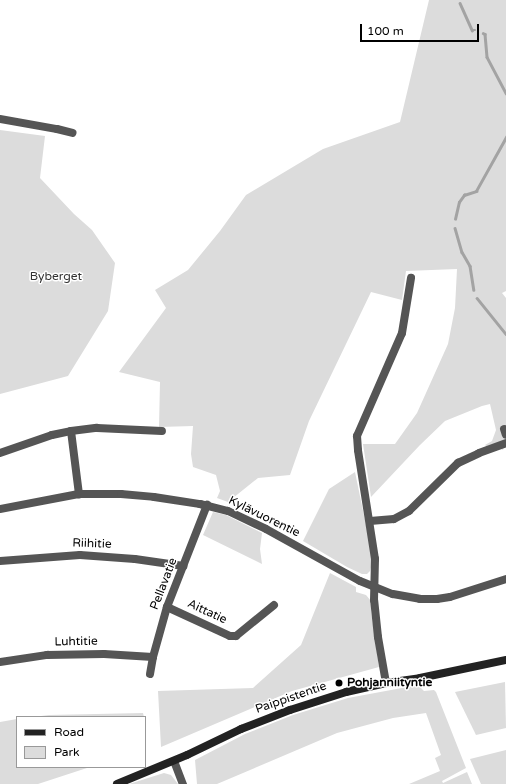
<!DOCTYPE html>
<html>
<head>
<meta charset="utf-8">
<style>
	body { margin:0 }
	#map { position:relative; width:506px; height:784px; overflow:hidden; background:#fff; font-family:"Varela Round",sans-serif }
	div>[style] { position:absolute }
	.green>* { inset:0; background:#dcdcdc }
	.stream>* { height:2.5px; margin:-1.25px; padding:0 1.25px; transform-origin:1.25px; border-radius:1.25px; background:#a3a3a3 }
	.street>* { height:8px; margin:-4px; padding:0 4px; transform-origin:4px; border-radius:4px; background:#555 }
	.secondary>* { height:8px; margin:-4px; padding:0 4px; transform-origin:4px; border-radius:4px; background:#222 }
	.dots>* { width:11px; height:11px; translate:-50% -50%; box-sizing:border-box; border:2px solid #fff; border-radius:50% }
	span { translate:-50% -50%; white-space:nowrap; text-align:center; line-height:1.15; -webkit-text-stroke:3px #fff; paint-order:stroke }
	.park-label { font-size:12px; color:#333 }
	.street-label { font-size:12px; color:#000 }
	.poi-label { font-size:12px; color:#000; font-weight:700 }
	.left { translate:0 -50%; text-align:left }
	.legend { position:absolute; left:16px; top:716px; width:130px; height:52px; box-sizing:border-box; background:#fff; border:1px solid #999; margin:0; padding:5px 7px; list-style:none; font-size:12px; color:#000 }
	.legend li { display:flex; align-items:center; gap:8px; height:20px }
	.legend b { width:20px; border:1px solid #999 }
	.scale { position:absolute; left:360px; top:24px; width:119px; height:18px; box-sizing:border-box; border:2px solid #000; border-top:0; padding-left:5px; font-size:12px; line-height:14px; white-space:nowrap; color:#000; -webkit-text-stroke:3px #fff; paint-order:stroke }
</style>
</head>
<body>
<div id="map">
	<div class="green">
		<i style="clip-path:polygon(429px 0,506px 0,506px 291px,502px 293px,506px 298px,506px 440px,503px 450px,500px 448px,493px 451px,485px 445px,492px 441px,496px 430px,490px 404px,482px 406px,445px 421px,420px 445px,371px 497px,363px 444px,395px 444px,417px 413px,448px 344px,455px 308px,457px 269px,406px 271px,402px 300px,371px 292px,309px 421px,290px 475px,258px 478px,228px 502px,217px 498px,220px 491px,216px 475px,193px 467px,191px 454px,193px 426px,159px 427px,160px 382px,119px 372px,166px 308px,155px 290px,188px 270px,220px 231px,246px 195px,323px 149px,400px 122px)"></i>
		<i style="clip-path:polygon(0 130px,45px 136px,40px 178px,74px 214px,92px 230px,115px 263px,108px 311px,68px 376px,0 394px)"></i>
		<i style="clip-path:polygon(355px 472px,373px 559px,370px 571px,367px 574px,362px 574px,347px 567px,303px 541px,329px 489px)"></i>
		<i style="clip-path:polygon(213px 512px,226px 515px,262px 533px,260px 549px,262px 564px,203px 535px)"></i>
		<i style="clip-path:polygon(330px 573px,356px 587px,356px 592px,366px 595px,371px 601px,371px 611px,379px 667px,292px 691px,161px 747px,158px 691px,253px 688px,301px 645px)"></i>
		<i style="clip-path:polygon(505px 682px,506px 728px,476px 735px,455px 692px)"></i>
		<i style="clip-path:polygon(418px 685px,424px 691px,434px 690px,436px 692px,466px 768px,442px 781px,443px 783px,467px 772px,472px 784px,409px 784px,440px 771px,435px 758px,441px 755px,426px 713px,393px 718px,337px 733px,217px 784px,197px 784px,195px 760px,245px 734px,293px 715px,348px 698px)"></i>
		<i style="clip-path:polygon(143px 713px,144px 717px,33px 717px,49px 715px)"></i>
		<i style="clip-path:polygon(17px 719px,17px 767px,90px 767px,38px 784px,0 784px,0 722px)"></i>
		<i style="clip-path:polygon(506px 750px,506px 784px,481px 784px,470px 759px)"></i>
		<i style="clip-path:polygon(164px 773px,171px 775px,178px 784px,129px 784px)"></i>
	</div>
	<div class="stream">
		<i style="left:460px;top:3px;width:30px;rotate:66deg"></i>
		<i style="left:472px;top:30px;width:3px"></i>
		<i style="left:483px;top:33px;width:2px;rotate:27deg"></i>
		<i style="left:485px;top:34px;width:23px;rotate:85deg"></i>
		<i style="left:487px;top:57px;width:41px;rotate:62.2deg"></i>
		<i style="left:455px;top:219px;width:17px;rotate:-77deg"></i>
		<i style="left:459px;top:202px;width:9px;rotate:-54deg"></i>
		<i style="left:464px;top:195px;width:13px;rotate:-18deg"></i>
		<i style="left:476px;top:191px;width:62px;rotate:-60.9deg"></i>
		<i style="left:455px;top:228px;width:25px;rotate:74deg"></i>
		<i style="left:462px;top:252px;width:16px;rotate:60deg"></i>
		<i style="left:470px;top:266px;width:24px;rotate:81deg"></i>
		<i style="left:477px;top:298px;width:46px;rotate:51.1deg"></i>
	</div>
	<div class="street">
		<i style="left:0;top:119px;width:58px;rotate:10deg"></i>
		<i style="left:57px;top:129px;width:16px;rotate:14deg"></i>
		<i style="left:504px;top:429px;width:6px;rotate:72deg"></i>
		<i style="left:71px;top:431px;width:64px;rotate:82.8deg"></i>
		<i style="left:0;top:453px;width:55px;rotate:-19.1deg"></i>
		<i style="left:52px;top:435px;width:19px;rotate:-12deg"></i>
		<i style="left:71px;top:431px;width:26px;rotate:-7deg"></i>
		<i style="left:97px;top:428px;width:65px;rotate:2.6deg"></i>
		<i style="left:0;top:509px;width:80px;rotate:-10.8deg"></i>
		<i style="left:79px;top:494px;width:42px"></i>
		<i style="left:121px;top:494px;width:33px;rotate:5deg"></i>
		<i style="left:154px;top:497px;width:47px;rotate:8.7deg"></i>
		<i style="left:200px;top:504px;width:29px;rotate:14deg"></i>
		<i style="left:228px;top:511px;width:42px;rotate:25.3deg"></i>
		<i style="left:266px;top:529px;width:107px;rotate:29deg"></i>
		<i style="left:360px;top:581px;width:35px;rotate:22deg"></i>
		<i style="left:393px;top:594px;width:27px;rotate:10deg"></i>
		<i style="left:420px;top:599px;width:17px"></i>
		<i style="left:437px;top:599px;width:13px;rotate:-9deg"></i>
		<i style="left:450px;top:597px;width:59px;rotate:-17.8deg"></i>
		<i style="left:370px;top:521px;width:24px;rotate:-5deg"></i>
		<i style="left:394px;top:519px;width:17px;rotate:-28deg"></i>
		<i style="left:409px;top:511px;width:69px;rotate:-44.4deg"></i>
		<i style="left:458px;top:463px;width:23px;rotate:-25deg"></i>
		<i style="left:479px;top:453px;width:29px;rotate:-20deg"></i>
		<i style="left:0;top:561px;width:80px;rotate:-4.3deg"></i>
		<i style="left:80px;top:555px;width:55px;rotate:4.2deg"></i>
		<i style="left:135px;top:559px;width:49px;rotate:8.3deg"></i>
		<i style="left:167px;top:607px;width:69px;rotate:24.7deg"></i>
		<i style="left:230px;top:636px;width:6px"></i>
		<i style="left:236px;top:636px;width:49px;rotate:-39.2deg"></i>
		<i style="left:0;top:662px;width:48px;rotate:-8.5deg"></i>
		<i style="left:47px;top:655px;width:57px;rotate:-1deg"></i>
		<i style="left:104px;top:654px;width:49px;rotate:3.5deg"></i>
		<i style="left:150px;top:674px;width:17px;rotate:-80deg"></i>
		<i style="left:153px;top:657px;width:52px;rotate:-74.4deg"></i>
		<i style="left:167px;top:607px;width:110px;rotate:-68.6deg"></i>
		<i style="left:386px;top:683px;width:47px;rotate:-99.9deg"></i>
		<i style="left:378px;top:637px;width:37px;rotate:-96deg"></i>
		<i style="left:374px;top:600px;width:41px;rotate:-88.6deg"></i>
		<i style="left:375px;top:559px;width:110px;rotate:-98.9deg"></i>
		<i style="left:358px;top:450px;width:14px;rotate:-94deg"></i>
		<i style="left:357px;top:436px;width:112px;rotate:-66.4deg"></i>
		<i style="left:402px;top:333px;width:56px;rotate:-80.7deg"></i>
		<i style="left:174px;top:761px;width:25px;rotate:69deg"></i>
	</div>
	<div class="secondary">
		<i style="left:117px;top:784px;width:76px;rotate:-22.5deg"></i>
		<i style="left:187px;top:755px;width:60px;rotate:-25.7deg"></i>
		<i style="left:241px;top:729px;width:53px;rotate:-21.2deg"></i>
		<i style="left:290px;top:710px;width:59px;rotate:-17.8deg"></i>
		<i style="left:346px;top:692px;width:41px;rotate:-12.7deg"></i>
		<i style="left:386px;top:683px;width:34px;rotate:-8deg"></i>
		<i style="left:420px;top:678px;width:88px;rotate:-11.8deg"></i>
	</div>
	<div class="dots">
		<i style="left:339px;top:683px;background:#000"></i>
	</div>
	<div class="park-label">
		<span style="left:56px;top:277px">Byberget</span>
	</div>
	<div class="street-label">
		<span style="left:264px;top:517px;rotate:26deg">Kylävuorentie</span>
		<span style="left:92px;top:544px;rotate:2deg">Riihitie</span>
		<span style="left:164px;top:584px;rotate:-69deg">Pellavatie</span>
		<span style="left:207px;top:612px;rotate:25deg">Aittatie</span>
		<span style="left:76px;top:642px;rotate:-1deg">Luhtitie</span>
		<span style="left:291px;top:698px;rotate:-19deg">Paippistentie</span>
	</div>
	<div class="poi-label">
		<span class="left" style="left:347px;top:683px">Pohjanniityntie</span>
	</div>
	<ul class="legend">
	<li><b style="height:5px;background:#222"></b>Road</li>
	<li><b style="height:11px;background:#dcdcdc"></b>Park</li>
	</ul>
	<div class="scale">100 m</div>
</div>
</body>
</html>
